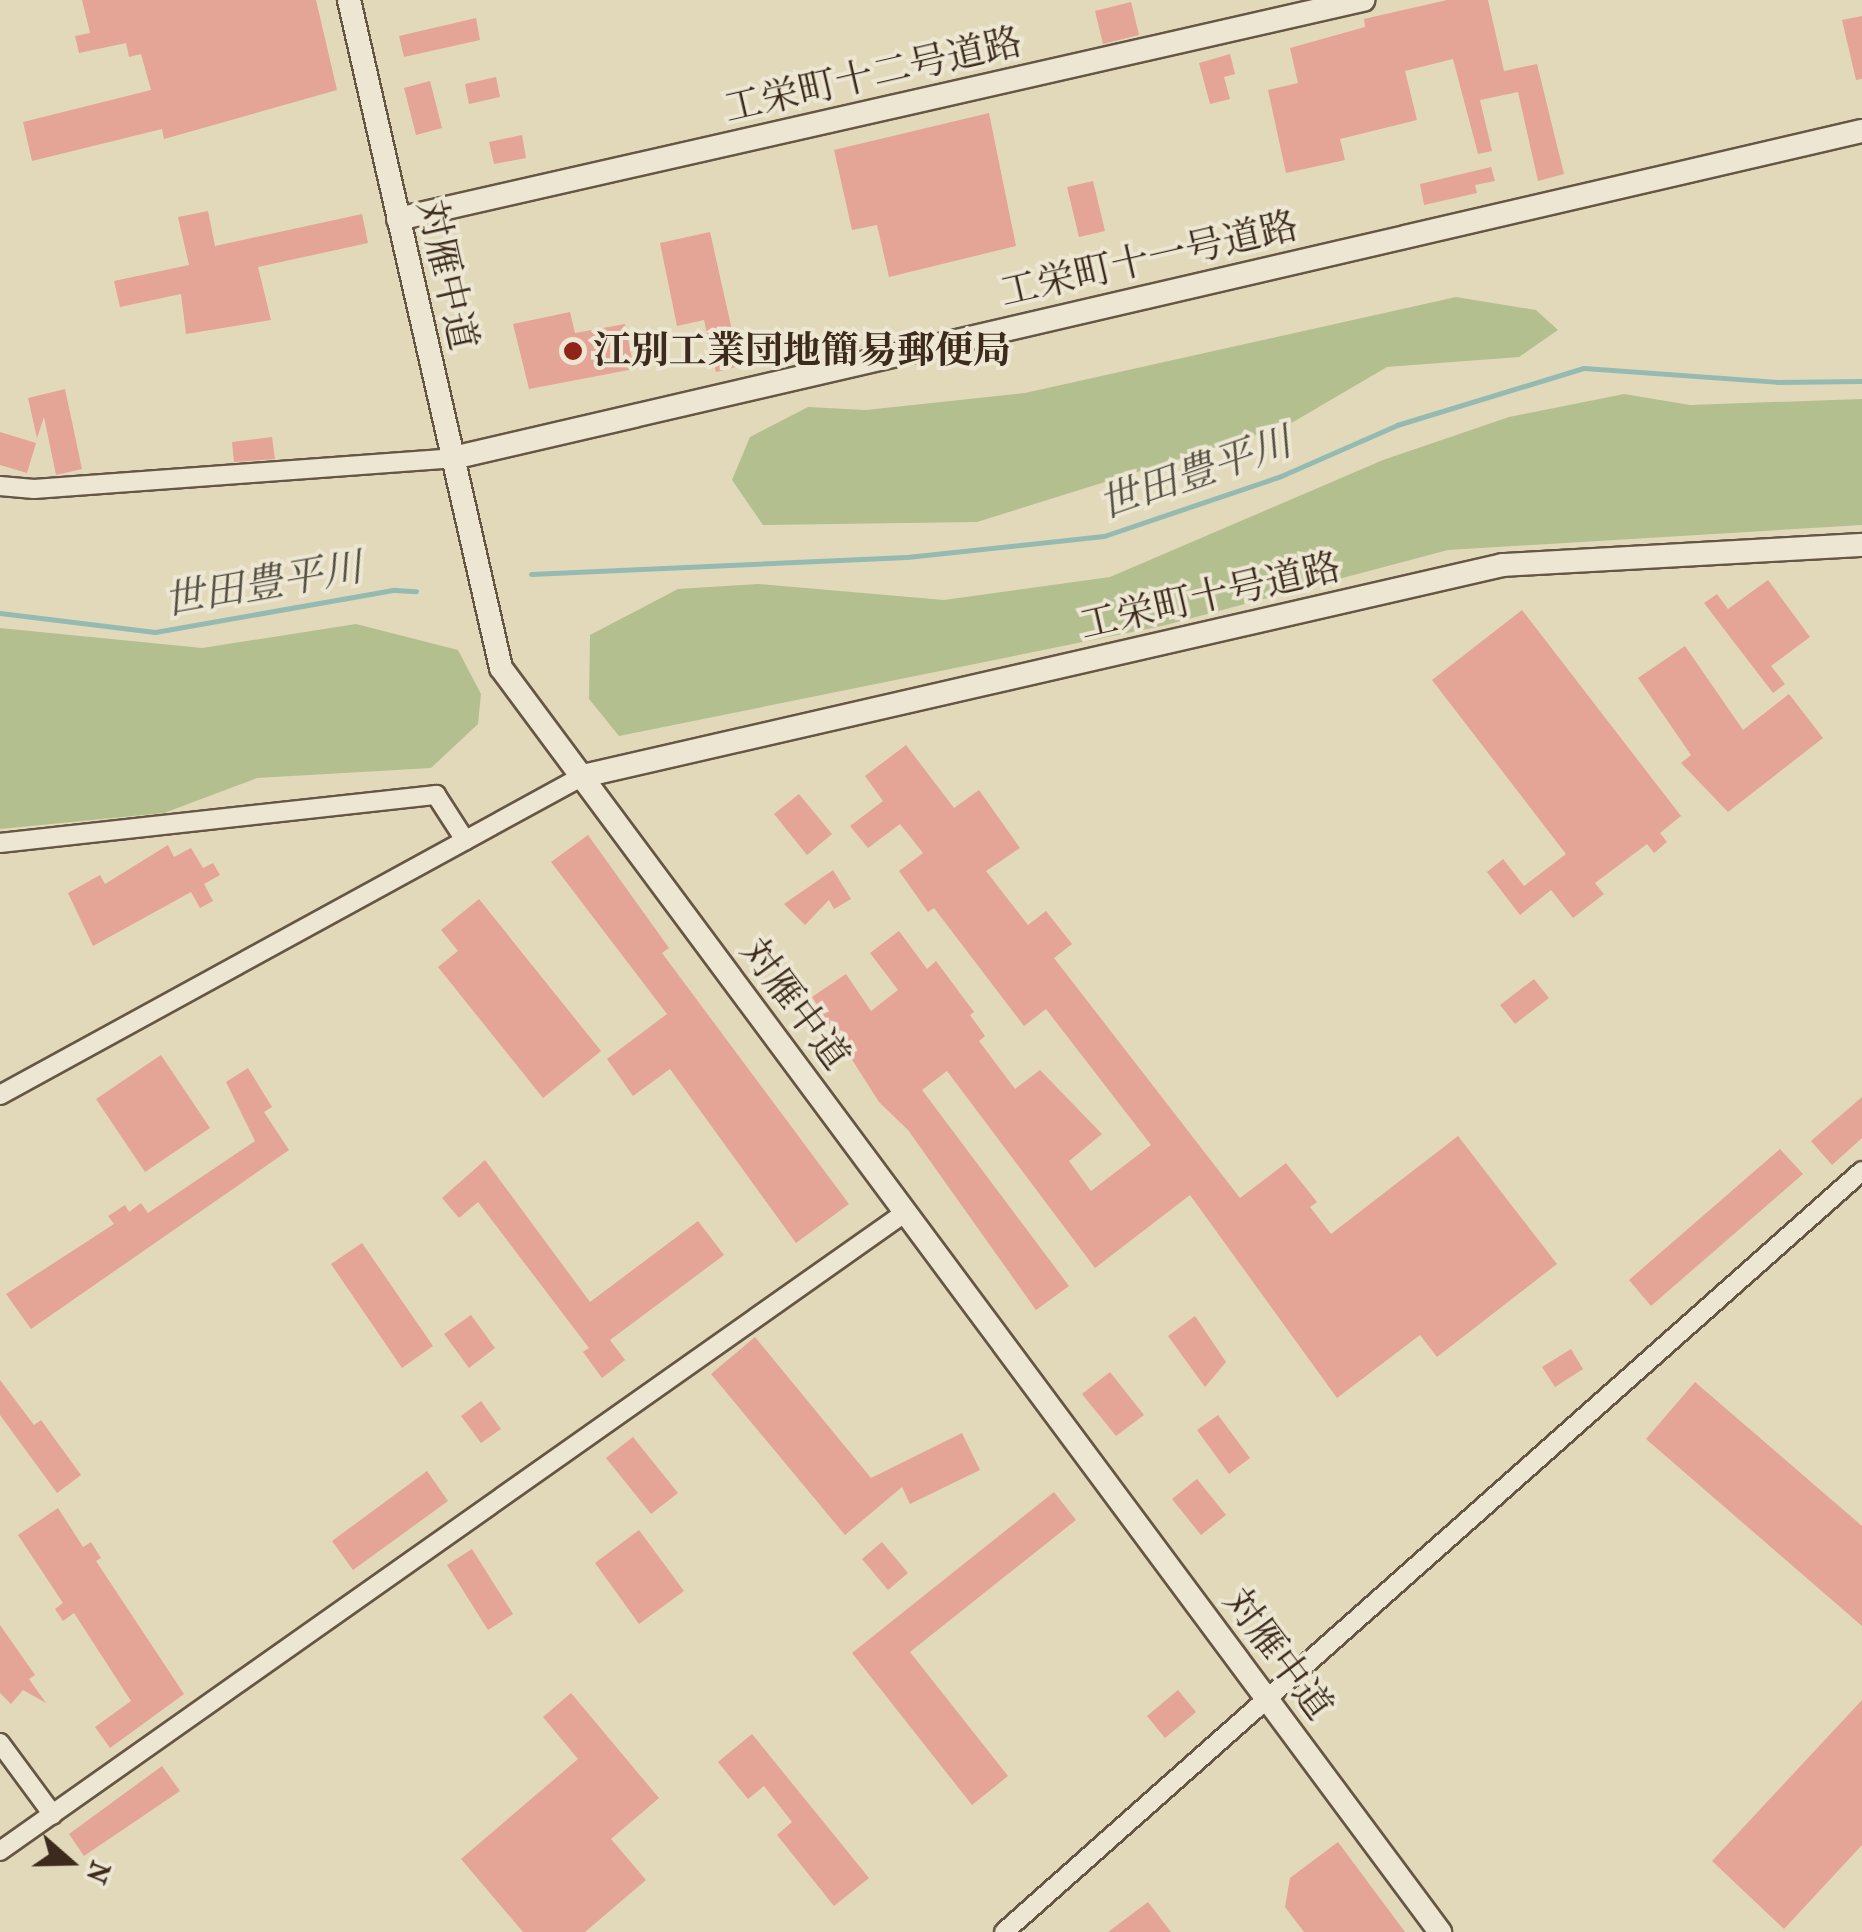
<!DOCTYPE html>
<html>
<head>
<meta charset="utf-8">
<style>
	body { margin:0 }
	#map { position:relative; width:1862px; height:1932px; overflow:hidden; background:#e2d9bb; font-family:"IM FELL French Canon","Noto Serif JP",serif }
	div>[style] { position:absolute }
	.green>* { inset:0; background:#b4bf8f }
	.stream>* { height:5px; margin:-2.5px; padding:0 2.5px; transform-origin:2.5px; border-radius:2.5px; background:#95bab1 }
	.building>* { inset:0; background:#e4a496 }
	.roads { filter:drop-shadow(2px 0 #665644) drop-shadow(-2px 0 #665644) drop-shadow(0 2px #665644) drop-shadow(0 -2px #665644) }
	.minor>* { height:18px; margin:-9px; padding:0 9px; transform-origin:9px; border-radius:9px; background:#ece6d3 }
	.tertiary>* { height:22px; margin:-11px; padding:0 11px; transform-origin:11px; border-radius:11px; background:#ece6d3 }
	.dots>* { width:28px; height:28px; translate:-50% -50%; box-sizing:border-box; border:5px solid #ece6d3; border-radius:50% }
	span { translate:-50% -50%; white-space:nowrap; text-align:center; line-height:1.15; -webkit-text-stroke:8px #ece6d3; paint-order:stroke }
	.street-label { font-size:38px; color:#3c2a1c }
	.poi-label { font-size:38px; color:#3c2a1c; font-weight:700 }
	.left { translate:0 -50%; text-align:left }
	.water-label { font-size:40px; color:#524e41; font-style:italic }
	.north { position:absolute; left:20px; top:1812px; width:100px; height:100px; -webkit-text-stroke:8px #ece6d3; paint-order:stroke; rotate:110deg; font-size:28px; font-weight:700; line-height:40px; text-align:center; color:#3c2a1c }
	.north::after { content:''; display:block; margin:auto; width:35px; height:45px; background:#3c2a1c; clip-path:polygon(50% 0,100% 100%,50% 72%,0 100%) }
</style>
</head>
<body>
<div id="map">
	<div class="green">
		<i style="clip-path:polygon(1456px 297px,1536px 310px,1558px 330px,1519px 357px,1387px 367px,1288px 425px,977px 522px,763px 525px,732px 480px,750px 437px,808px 407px,866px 410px,1025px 393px)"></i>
		<i style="clip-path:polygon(1624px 394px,1690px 405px,1862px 399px,1862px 525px,1448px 550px,1162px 626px,619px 736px,589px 699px,590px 635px,678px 589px,758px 584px,944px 600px,1110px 577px,1383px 460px,1509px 417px)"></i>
		<i style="clip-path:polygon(356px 624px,458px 650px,481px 694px,478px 724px,431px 768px,257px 778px,164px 813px,0 829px,0 628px,202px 648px)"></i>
	</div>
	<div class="stream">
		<i style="left:531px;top:574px;width:376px;rotate:-2.6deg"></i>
		<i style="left:907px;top:557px;width:198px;rotate:-6.1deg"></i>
		<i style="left:1104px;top:536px;width:187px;rotate:-18.7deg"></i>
		<i style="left:1281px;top:476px;width:127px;rotate:-23.7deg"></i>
		<i style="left:1397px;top:425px;width:195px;rotate:-17deg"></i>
		<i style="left:1584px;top:368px;width:194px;rotate:4.1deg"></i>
		<i style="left:1777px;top:382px;width:85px;rotate:-0.7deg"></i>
		<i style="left:0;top:613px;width:156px;rotate:7deg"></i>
		<i style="left:155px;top:632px;width:243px;rotate:-10deg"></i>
		<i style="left:394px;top:590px;width:22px;rotate:3deg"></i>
	</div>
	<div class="building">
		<i style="clip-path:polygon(82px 0,316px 0,337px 90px,164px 139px,162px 129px,32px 161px,23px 122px,151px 90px,141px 54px,129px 57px,126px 43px,79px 53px,75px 36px,90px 33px)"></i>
		<i style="clip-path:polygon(1447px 0,1488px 0,1504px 71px,1537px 64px,1564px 174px,1538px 181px,1518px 92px,1480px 100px,1492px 151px,1478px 154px,1453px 59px,1405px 71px,1417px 120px,1340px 139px,1345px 160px,1286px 173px,1268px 90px,1298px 83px,1290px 48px,1365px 27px,1364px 19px)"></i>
		<i style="clip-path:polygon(1131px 2px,1139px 35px,1103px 44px,1095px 11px)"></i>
		<i style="clip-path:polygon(1862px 16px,1862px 79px,1856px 80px,1842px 20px)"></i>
		<i style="clip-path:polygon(476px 18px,480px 40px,404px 57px,399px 36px)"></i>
		<i style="clip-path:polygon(1230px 54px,1235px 74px,1224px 77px,1230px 99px,1210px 104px,1199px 63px)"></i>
		<i style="clip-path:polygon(496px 77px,500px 97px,469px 104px,465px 84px)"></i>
		<i style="clip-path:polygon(430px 81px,442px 128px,416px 135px,404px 88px)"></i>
		<i style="clip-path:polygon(989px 113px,1016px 246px,889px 277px,877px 225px,852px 230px,834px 150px)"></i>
		<i style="clip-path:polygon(522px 135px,526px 158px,494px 164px,489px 142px)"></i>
		<i style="clip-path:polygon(1491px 167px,1495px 181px,1475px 185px,1477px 193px,1424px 205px,1420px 184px)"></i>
		<i style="clip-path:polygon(1093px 181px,1105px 231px,1079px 237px,1067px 187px)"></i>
		<i style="clip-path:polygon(208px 211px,215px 246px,362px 214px,368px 243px,258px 267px,271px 320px,186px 334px,181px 294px,120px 307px,114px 281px,189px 265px,178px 217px)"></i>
		<i style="clip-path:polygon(710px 232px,740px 366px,716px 372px,704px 320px,677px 326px,660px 243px)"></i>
		<i style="clip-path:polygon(570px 312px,575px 333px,625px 324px,634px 369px,529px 389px,513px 324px)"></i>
		<i style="clip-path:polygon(65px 389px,82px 469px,56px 475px,44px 417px,37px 438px,28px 398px)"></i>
		<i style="clip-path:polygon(0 432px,36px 443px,27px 473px,0 465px)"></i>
		<i style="clip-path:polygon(272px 437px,275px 459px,234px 462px,232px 442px)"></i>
		<i style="clip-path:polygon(1768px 580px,1810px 637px,1771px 666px,1785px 684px,1773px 693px,1704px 603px,1717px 594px,1728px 609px)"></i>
		<i style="clip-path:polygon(1522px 610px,1681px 816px,1660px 833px,1667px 842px,1654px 853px,1647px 844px,1595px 883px,1604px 894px,1573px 918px,1551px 890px,1520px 915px,1487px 872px,1503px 859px,1524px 886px,1566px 854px,1432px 680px)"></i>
		<i style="clip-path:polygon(1685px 646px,1743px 730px,1789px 694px,1823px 738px,1728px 812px,1681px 763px,1691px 755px,1638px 678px)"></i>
		<i style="clip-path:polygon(906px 745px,954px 808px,979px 790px,1020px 848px,986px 871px,1028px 925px,1046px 911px,1072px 944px,1054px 958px,1240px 1198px,1286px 1163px,1317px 1202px,1310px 1207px,1331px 1234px,1458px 1136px,1557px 1264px,1437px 1357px,1420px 1335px,1337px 1398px,1190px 1195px,1095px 1268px,947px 1071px,922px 1090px,1069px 1286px,1036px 1310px,908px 1130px,879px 1102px,812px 997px,846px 974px,871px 1011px,898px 990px,870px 953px,899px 931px,927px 969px,936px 961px,974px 1012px,970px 1015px,985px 1036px,979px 1041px,1015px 1089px,1040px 1070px,1102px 1134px,1069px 1161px,1091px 1191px,1151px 1145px,1046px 1009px,1024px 1026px,934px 908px,928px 912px,899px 871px,923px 853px,900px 824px,868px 848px,850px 826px,883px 801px,865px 776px)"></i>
		<i style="clip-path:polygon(799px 794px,832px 834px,807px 855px,774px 814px)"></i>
		<i style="clip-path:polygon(588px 835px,669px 948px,662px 953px,849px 1204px,796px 1243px,670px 1069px,633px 1096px,607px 1059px,667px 1014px,551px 862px)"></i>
		<i style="clip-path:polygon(168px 845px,174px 857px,191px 848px,203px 868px,213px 863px,220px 875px,204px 884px,213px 901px,200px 908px,191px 892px,93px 946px,68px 893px,100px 875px,105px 884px)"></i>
		<i style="clip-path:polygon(833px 870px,851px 899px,834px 909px,829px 900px,805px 925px,784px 904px)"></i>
		<i style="clip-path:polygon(479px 899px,601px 1051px,543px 1098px,438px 967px,458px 951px,441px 930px)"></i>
		<i style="clip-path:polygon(1534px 979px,1549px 998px,1515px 1024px,1500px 1005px)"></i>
		<i style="clip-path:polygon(161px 1055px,210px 1128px,145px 1172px,96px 1099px)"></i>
		<i style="clip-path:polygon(248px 1068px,272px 1107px,264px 1112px,289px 1150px,31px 1329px,6px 1294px,114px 1224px,108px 1216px,125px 1205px,129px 1212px,141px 1203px,148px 1213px,255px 1141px,226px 1082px)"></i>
		<i style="clip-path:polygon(1862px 1097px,1862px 1138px,1832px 1165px,1811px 1141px)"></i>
		<i style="clip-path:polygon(1780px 1149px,1803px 1174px,1651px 1306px,1629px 1280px)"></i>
		<i style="clip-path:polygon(485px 1160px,590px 1302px,698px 1221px,724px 1255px,610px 1340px,625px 1360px,602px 1378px,583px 1352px,589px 1348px,478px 1202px,459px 1218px,442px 1198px)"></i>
		<i style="clip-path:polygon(362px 1243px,433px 1346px,402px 1368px,331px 1264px)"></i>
		<i style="clip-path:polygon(471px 1315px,495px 1348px,469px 1368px,444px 1334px)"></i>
		<i style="clip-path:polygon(1195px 1316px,1226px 1362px,1205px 1387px,1168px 1336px)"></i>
		<i style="clip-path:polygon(755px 1337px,871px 1478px,962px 1433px,980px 1470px,910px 1504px,902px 1487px,845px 1535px,711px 1374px)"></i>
		<i style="clip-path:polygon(1571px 1349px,1583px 1369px,1555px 1387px,1542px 1367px)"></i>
		<i style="clip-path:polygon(1110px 1372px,1144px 1415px,1116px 1436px,1082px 1394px)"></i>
		<i style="clip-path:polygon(0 1380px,34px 1425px,41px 1420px,81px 1475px,57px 1493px,0 1415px)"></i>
		<i style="clip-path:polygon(1695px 1382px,1862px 1526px,1862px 1626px,1646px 1439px)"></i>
		<i style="clip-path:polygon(481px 1401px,501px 1429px,481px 1443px,461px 1416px)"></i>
		<i style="clip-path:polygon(1218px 1415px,1250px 1458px,1229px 1474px,1197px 1430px)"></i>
		<i style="clip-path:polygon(633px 1437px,678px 1493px,651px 1514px,606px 1458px)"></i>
		<i style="clip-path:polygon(427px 1471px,448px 1501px,353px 1570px,332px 1541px)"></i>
		<i style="clip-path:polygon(1197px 1479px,1226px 1515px,1201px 1535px,1172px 1499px)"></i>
		<i style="clip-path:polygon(1054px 1492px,1076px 1520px,910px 1652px,1008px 1776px,972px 1805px,852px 1653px)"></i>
		<i style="clip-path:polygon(58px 1508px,83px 1547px,91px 1542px,101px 1558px,96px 1561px,184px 1694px,110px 1748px,95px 1727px,131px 1701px,74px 1613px,63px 1621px,55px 1609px,63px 1603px,18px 1535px)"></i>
		<i style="clip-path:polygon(639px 1530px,684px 1591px,639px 1624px,595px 1563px)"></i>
		<i style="clip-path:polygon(882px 1542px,908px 1573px,888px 1590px,862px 1559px)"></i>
		<i style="clip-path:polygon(472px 1549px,513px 1614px,488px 1630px,447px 1565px)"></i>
		<i style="clip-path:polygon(0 1625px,35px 1675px,29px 1679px,46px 1703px,23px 1690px,11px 1704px,0 1693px)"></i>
		<i style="clip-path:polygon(1178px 1690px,1196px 1712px,1165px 1738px,1147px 1716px)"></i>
		<i style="clip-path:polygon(571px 1693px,659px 1798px,611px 1839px,646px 1880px,585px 1932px,523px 1932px,461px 1859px,578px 1759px,543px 1717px)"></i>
		<i style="clip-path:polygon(1862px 1700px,1862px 1845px,1784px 1929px,1712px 1861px)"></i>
		<i style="clip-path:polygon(752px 1734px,869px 1878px,834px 1906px,777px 1835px,792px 1822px,764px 1786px,748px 1799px,718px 1762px)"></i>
		<i style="clip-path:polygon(162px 1766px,180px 1791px,84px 1856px,69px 1834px)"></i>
		<i style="clip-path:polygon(1338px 1842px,1405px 1932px,1304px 1932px,1285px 1907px,1290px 1878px)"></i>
		<i style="clip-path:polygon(1148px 1902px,1171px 1932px,1108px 1932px)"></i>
	</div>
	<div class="roads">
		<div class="minor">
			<i style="left:0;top:486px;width:34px;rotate:5deg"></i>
			<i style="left:34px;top:489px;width:420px;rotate:-4.2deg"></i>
			<i style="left:0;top:843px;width:439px;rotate:-6.3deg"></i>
			<i style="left:436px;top:795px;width:54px;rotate:57.2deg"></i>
			<i style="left:0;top:1095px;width:665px;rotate:-28.69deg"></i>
			<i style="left:0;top:1743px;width:89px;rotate:53.6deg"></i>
			<i style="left:0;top:1851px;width:1109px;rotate:-35.2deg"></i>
			<i style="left:1004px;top:1932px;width:1147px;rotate:-41.57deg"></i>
		</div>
		<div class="tertiary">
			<i style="left:349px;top:0;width:685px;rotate:77.18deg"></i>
			<i style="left:501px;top:668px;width:1575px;rotate:53.39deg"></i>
			<i style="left:398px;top:219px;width:990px;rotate:-12.79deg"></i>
			<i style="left:453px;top:458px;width:1446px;rotate:-13.07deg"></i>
			<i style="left:583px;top:776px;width:944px;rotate:-12.92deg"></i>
			<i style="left:1503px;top:565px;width:360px;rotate:-3.2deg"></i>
		</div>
	</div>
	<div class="dots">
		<i style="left:573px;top:351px;background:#8f2418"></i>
	</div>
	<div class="street-label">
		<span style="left:873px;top:75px;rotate:-13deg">工栄町十二号道路</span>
		<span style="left:1149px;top:259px;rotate:-13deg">工栄町十一号道路</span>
		<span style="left:447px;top:275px;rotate:77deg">対雁中道</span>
		<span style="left:1210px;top:596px;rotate:-13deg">工栄町十号道路</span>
		<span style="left:795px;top:1004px;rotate:53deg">対雁中道</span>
		<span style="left:1278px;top:1654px;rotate:53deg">対雁中道</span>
	</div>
	<div class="poi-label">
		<span class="left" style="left:593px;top:351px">江別工業団地簡易郵便局</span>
	</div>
	<div class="water-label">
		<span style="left:1195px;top:473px;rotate:-19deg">世田豊平川</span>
		<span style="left:263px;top:584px;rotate:-10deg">世田豊平川</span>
	</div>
	<div class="north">N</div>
</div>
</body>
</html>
